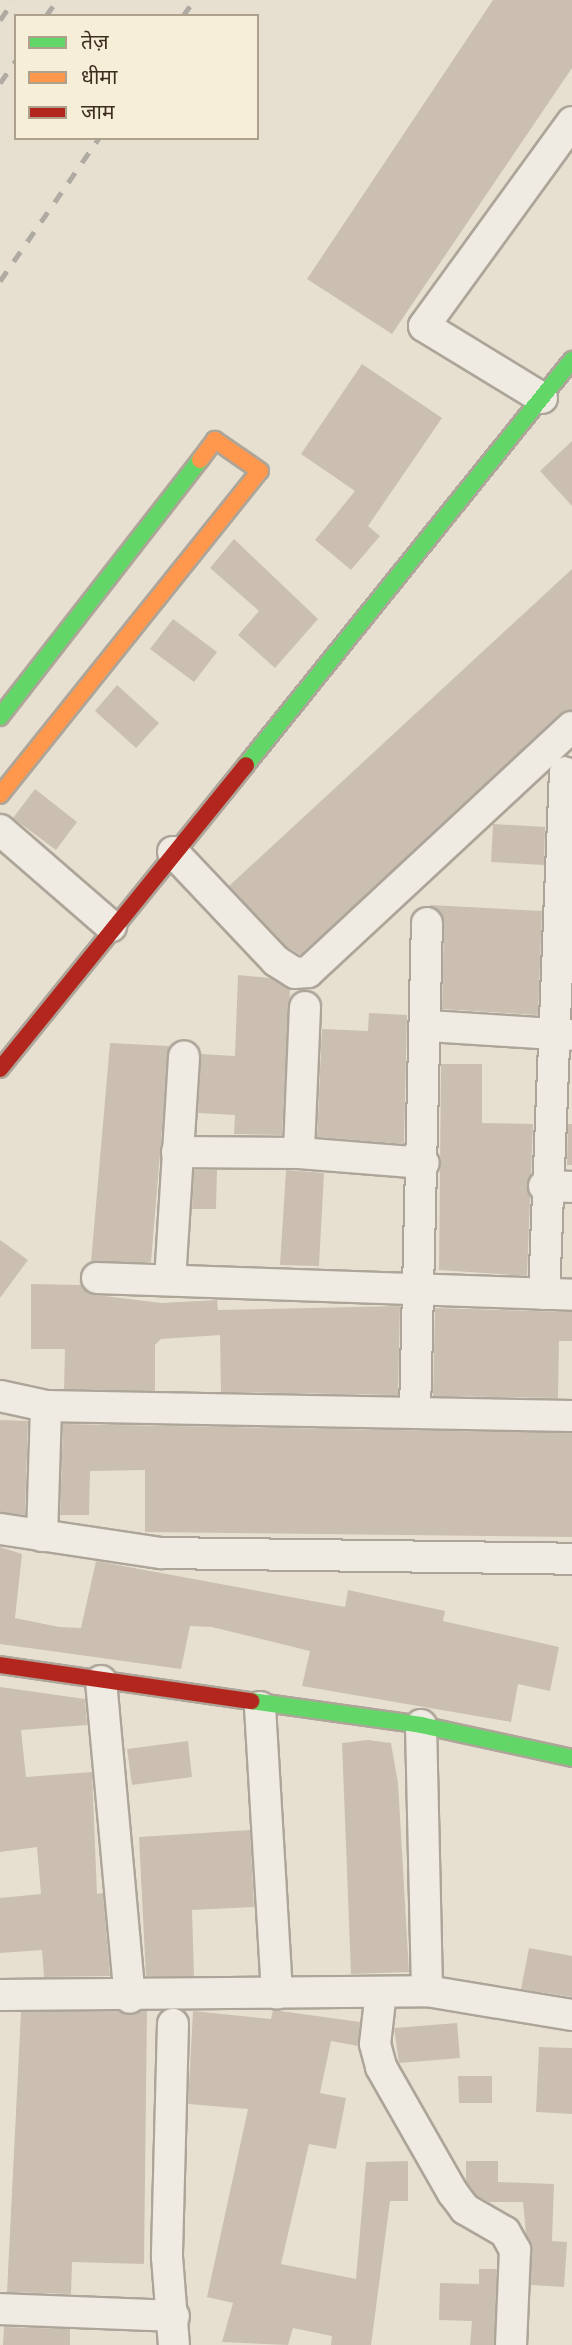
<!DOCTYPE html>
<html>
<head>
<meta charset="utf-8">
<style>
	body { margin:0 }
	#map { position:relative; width:572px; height:2345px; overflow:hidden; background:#e7e0d1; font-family:Lora,"Noto Sans Devanagari",serif }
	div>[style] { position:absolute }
	.building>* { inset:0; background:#cbbfb2 }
	.roads { filter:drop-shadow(2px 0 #ada599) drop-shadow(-2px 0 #ada599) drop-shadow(0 2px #ada599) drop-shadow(0 -2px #ada599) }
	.street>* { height:30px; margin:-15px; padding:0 15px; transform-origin:15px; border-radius:15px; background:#efebe3 }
	.fast>* { height:16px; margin:-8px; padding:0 8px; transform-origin:8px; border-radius:8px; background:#63d668 }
	.slow>* { height:16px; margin:-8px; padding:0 8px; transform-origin:8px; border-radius:8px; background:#ff974d }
	.jam>* { height:16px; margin:-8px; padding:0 8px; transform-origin:8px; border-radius:8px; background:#b3261e }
	.rail>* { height:5px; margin-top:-2.5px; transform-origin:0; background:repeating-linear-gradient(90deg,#afaaa2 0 12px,transparent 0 24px) }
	span { translate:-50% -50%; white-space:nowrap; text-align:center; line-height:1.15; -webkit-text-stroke:5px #f7eed8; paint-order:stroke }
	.legend { position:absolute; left:14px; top:14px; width:245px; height:126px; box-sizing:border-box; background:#f7eed8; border:2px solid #ada18e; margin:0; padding:9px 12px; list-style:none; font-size:21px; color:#3d2e20 }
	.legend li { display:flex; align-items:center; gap:14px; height:35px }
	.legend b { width:35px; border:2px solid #ada18e }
</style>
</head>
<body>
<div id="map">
	<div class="building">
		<i style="clip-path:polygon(493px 0,572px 0,572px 68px,392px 334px,307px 279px)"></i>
		<i style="clip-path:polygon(362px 364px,442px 418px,368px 526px,380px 536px,351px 570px,315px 540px,355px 491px,301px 454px)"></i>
		<i style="clip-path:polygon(572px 441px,572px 506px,540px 471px)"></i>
		<i style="clip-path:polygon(234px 539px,318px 619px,275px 668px,238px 635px,259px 611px,210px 568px)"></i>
		<i style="clip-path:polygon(572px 569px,572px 710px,301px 955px,287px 947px,229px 886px)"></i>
		<i style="clip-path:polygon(173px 619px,217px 652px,194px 682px,150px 649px)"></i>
		<i style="clip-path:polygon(117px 685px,159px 723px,136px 748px,95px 711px)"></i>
		<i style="clip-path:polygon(35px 789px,77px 822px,56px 850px,13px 818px)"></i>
		<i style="clip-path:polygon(493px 824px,545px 827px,544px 865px,491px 862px)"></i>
		<i style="clip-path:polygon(430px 905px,542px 911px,538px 1015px,442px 1009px,444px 923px)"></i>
		<i style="clip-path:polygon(238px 975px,270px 978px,290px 989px,282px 1135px,234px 1134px,235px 1115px,198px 1113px,201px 1054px,235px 1056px)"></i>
		<i style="clip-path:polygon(369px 1013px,407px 1015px,404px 1144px,317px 1137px,322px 1029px,368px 1031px)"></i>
		<i style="clip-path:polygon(110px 1043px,169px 1046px,151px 1262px,91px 1262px)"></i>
		<i style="clip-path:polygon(441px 1064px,482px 1064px,482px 1123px,533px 1124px,527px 1276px,439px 1270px)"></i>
		<i style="clip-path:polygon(568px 1124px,572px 1124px,572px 1165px,567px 1165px)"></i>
		<i style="clip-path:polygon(194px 1170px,217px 1170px,216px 1209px,192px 1209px)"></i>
		<i style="clip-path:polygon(286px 1170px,324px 1173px,319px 1266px,280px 1265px)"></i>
		<i style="clip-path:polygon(0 1240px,28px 1260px,0 1298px)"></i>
		<i style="clip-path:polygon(31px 1284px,81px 1285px,96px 1295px,162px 1303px,217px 1300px,218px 1310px,400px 1306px,398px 1395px,221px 1392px,220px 1335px,161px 1339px,155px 1345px,155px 1391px,64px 1389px,65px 1349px,31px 1349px)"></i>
		<i style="clip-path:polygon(435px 1308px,572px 1312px,572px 1341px,559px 1341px,558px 1398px,433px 1396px)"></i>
		<i style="clip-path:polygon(0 1420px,28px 1421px,25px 1515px,0 1512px)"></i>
		<i style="clip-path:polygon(63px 1424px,572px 1433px,572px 1537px,145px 1532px,145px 1470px,90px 1471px,89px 1515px,60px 1515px)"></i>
		<i style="clip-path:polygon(0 1547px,22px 1554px,15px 1618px,59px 1627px,81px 1628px,96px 1561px,345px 1607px,348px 1590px,445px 1611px,443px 1621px,559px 1647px,550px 1691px,518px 1684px,511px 1722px,302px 1686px,310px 1651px,212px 1627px,190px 1626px,181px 1669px,0 1644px)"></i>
		<i style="clip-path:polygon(0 1687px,85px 1699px,87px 1725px,21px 1730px,26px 1777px,92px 1772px,97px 1894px,103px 1893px,110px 1976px,44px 1977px,42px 1950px,0 1953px,0 1898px,41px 1894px,37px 1847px,0 1852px)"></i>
		<i style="clip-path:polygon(368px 1740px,391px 1743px,398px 1783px,409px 1972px,351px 1974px,342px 1743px)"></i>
		<i style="clip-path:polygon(188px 1741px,192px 1777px,132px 1785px,127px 1749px)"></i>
		<i style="clip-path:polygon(250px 1830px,254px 1907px,192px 1910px,194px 1976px,146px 1976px,139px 1837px)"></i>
		<i style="clip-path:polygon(529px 1948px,572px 1956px,572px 1997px,521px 1989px)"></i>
		<i style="clip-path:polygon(273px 2010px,360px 2022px,358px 2046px,331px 2041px,320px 2093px,346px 2098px,336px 2149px,309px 2144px,281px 2264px,356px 2279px,366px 2162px,408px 2161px,408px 2201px,390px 2201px,371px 2345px,331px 2345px,332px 2336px,293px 2328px,288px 2345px,222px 2342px,233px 2303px,207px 2297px,248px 2109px,188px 2104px,193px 2011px,271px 2019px)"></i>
		<i style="clip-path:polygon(120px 2011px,147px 2011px,144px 2264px,72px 2262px,71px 2294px,7px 2292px,21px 2012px)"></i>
		<i style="clip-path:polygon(457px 2023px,460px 2058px,399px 2063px,394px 2028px)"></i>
		<i style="clip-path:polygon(539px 2047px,572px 2048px,572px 2114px,536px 2112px)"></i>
		<i style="clip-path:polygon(458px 2076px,492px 2076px,492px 2103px,459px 2103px)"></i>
		<i style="clip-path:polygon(466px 2161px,498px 2161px,498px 2182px,554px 2184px,552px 2241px,567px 2242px,564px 2287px,531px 2285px,523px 2202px,489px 2202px,477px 2196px,466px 2181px)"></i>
		<i style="clip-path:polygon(479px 2269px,497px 2269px,494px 2345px,470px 2345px,472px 2321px,439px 2320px,440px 2283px,479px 2284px)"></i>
		<i style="clip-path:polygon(4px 2327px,70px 2329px,70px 2345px,3px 2345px)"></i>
	</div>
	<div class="roads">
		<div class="street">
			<i style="left:542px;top:398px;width:138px;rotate:-148.6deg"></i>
			<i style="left:424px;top:326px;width:252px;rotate:-54deg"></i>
			<i style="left:0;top:830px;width:147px;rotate:40.9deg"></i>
			<i style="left:173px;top:852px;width:150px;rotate:46.6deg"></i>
			<i style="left:276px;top:961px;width:22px;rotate:32deg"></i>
			<i style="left:295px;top:973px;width:13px;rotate:-4deg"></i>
			<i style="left:308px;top:972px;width:360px;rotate:-42.9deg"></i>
			<i style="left:305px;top:1007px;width:146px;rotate:92.4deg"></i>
			<i style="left:299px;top:1153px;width:125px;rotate:4.6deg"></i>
			<i style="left:427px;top:1026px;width:143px;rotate:3.6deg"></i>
			<i style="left:177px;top:1152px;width:122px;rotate:0.5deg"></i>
			<i style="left:544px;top:1186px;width:28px;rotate:2deg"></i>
			<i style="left:97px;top:1278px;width:475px;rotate:2deg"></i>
			<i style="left:170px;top:1280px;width:224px;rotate:-86.4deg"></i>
			<i style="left:544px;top:1294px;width:522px;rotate:-87.7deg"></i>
			<i style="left:0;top:1396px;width:47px;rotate:12.3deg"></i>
			<i style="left:46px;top:1406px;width:526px;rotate:1.09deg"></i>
			<i style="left:415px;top:1412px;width:489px;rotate:-88.6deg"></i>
			<i style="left:0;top:1529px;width:163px;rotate:8.5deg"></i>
			<i style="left:161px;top:1553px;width:411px;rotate:0.8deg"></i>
			<i style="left:42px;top:1536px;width:130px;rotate:-88.2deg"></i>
			<i style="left:101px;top:1681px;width:318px;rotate:84.8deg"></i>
			<i style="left:260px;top:1707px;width:287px;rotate:86.6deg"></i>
			<i style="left:421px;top:1725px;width:266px;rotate:88.7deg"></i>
			<i style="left:381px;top:1992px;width:52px;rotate:96.6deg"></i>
			<i style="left:375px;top:2044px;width:24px;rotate:75deg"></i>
			<i style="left:381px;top:2067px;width:145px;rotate:60.3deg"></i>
			<i style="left:453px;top:2193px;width:20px;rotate:53deg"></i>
			<i style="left:465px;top:2209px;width:46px;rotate:29.9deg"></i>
			<i style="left:505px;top:2232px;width:21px;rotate:61deg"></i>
			<i style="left:515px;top:2250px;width:95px;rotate:92.4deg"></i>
			<i style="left:0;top:1995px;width:427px;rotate:-0.5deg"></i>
			<i style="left:427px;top:1991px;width:147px;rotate:9.4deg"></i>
			<i style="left:173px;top:2024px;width:233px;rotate:91.5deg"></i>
			<i style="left:167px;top:2257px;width:88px;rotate:85.5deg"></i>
			<i style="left:0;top:2309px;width:174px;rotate:2.3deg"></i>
		</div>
		<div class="fast">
			<i style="left:0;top:717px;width:326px;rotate:-52.1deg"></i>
			<i style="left:246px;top:765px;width:520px;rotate:-51.17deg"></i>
			<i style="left:251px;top:1701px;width:172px;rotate:8deg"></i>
			<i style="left:421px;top:1725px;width:155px;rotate:12.3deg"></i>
		</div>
		<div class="slow">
			<i style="left:0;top:795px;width:415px;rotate:-51.3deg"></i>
			<i style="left:260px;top:471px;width:55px;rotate:-145.4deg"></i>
			<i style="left:215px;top:440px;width:25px;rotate:127deg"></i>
		</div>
		<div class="jam">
			<i style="left:0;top:1069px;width:391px;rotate:-51deg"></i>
			<i style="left:0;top:1665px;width:254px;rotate:8.2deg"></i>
		</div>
	</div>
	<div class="rail">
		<i style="left:46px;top:16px;width:19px;rotate:-55deg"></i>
		<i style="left:183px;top:16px;width:19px;rotate:-55deg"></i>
		<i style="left:0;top:20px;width:24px;rotate:-55deg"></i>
		<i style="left:0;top:83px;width:28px;rotate:-55deg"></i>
		<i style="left:0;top:281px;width:174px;rotate:-55.3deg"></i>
	</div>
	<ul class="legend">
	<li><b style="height:9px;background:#63d668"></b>तेज़</li>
	<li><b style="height:9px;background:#ff974d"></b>धीमा</li>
	<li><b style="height:9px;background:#b3261e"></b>जाम</li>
	</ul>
</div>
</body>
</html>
